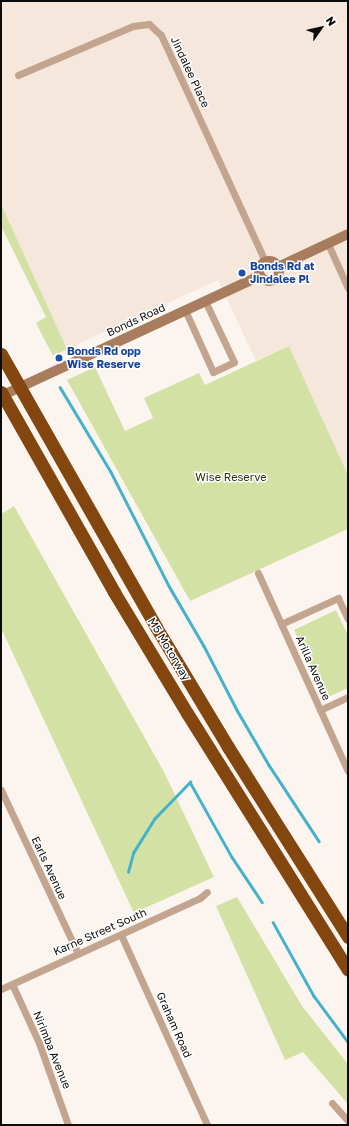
<!DOCTYPE html>
<html>
<head>
<meta charset="utf-8">
<style>
	body { margin:0 }
	#map { position:relative; width:349px; height:1126px; overflow:hidden; background:#fcf5ef; font-family:"Golos Text",sans-serif }
	div>[style] { position:absolute }
	.built>* { inset:0; background:#f5e7db }
	.green>* { inset:0; background:#d3e2a4 }
	.stream>* { height:2.5px; margin:-1.25px; padding:0 1.25px; transform-origin:1.25px; border-radius:1.25px; background:#44b2cb }
	.street>* { height:7px; margin:-3.5px; padding:0 3.5px; transform-origin:3.5px; border-radius:3.5px; background:#c3a58f }
	.secondary>* { height:10px; margin:-5px; padding:0 5px; transform-origin:5px; border-radius:5px; background:#a87d5d }
	.secondary>.ring { margin:-5px; padding:0; box-sizing:content-box; background:none; border:10px solid #a87d5d; border-radius:50% }
	.highway>* { height:13px; margin:-6.5px; padding:0 6.5px; transform-origin:6.5px; border-radius:6.5px; background:#82460e }
	.dots>* { width:11px; height:11px; translate:-50% -50%; box-sizing:border-box; border:2px solid #fff; border-radius:50% }
	span { translate:-50% -50%; white-space:nowrap; text-align:center; line-height:1.15; -webkit-text-stroke:3px #fff; paint-order:stroke }
	.street-label { font-size:11px; color:#0d0b09 }
	.transit-label { font-size:11px; color:#164399; font-weight:700 }
	.left { translate:0 -50%; text-align:left }
	.park-label { font-size:11px; color:#282e0c }
	.frame { position:absolute; inset:0; border:2px solid #0d0b09; pointer-events:none }
	.north { position:absolute; left:301px; top:8px; width:40px; height:40px; -webkit-text-stroke:3px #fff; paint-order:stroke; rotate:56deg; font-size:11px; font-weight:700; line-height:16px; text-align:center; color:#0d0b09 }
	.north::after { content:''; display:block; margin:auto; width:14px; height:18px; background:#0d0b09; clip-path:polygon(50% 0,100% 100%,50% 72%,0 100%) }
</style>
</head>
<body>
<div id="map">
	<div class="built">
		<i style="clip-path:polygon(1px 1px,348px 1px,348px 475px,289px 346px,256px 361px,218px 280px,67px 349px,1px 204px)"></i>
	</div>
	<div class="green">
		<i style="clip-path:polygon(1px 204px,67px 349px,53px 356px,36px 323px,46px 317px,1px 226px)"></i>
		<i style="clip-path:polygon(289px 346px,348px 475px,348px 529px,190px 601px,67px 380px,95px 367px,125px 431px,153px 418px,144px 398px,199px 373px,205px 385px)"></i>
		<i style="clip-path:polygon(14px 506px,164px 772px,214px 877px,134px 913px,1px 628px,1px 514px)"></i>
		<i style="clip-path:polygon(336px 610px,348px 635px,348px 688px,326px 698px,294px 630px)"></i>
		<i style="clip-path:polygon(237px 897px,302px 1006px,348px 1064px,348px 1104px,303px 1052px,285px 1060px,216px 906px)"></i>
	</div>
	<div class="stream">
		<i style="left:60px;top:387px;width:99px;rotate:59deg"></i>
		<i style="left:111px;top:472px;width:128px;rotate:63deg"></i>
		<i style="left:169px;top:586px;width:69px;rotate:59.7deg"></i>
		<i style="left:204px;top:646px;width:72px;rotate:62.7deg"></i>
		<i style="left:237px;top:710px;width:64px;rotate:59.8deg"></i>
		<i style="left:269px;top:765px;width:91px;rotate:56.7deg"></i>
		<i style="left:128px;top:872px;width:20px;rotate:-75deg"></i>
		<i style="left:133px;top:853px;width:40px;rotate:-58deg"></i>
		<i style="left:154px;top:819px;width:52px;rotate:-45.8deg"></i>
		<i style="left:190px;top:782px;width:86px;rotate:60.8deg"></i>
		<i style="left:232px;top:857px;width:54px;rotate:56.3deg"></i>
		<i style="left:273px;top:922px;width:85px;rotate:61deg"></i>
		<i style="left:314px;top:996px;width:57px;rotate:53.5deg"></i>
	</div>
	<div class="street">
		<i style="left:18px;top:75px;width:125px;rotate:-23.1deg"></i>
		<i style="left:133px;top:26px;width:16px;rotate:-7deg"></i>
		<i style="left:149px;top:24px;width:16px;rotate:43deg"></i>
		<i style="left:161px;top:35px;width:249px;rotate:65.3deg"></i>
		<i style="left:328px;top:244px;width:48px;rotate:65.6deg"></i>
		<i style="left:185px;top:310px;width:68px;rotate:65.7deg"></i>
		<i style="left:213px;top:372px;width:23px;rotate:-25deg"></i>
		<i style="left:234px;top:362px;width:68px;rotate:-115.4deg"></i>
		<i style="left:258px;top:573px;width:217px;rotate:65.6deg"></i>
		<i style="left:281px;top:624px;width:63px;rotate:-24.5deg"></i>
		<i style="left:338px;top:598px;width:23px;rotate:65deg"></i>
		<i style="left:320px;top:710px;width:31px;rotate:-25deg"></i>
		<i style="left:1px;top:790px;width:181px;rotate:64.8deg"></i>
		<i style="left:121px;top:935px;width:209px;rotate:65.6deg"></i>
		<i style="left:12px;top:984px;width:65px;rotate:65.4deg"></i>
		<i style="left:39px;top:1043px;width:87px;rotate:70.5deg"></i>
		<i style="left:1px;top:989px;width:219px;rotate:-24.6deg"></i>
		<i style="left:200px;top:898px;width:9px;rotate:-41deg"></i>
		<i style="left:332px;top:1103px;width:24px;rotate:48deg"></i>
	</div>
	<div class="secondary">
		<i class="ring" style="left:259px;top:261px;width:10px;height:10px"></i>
		<i style="left:278px;top:267px;width:77px;rotate:-25.2deg"></i>
		<i style="left:1px;top:396px;width:285px;rotate:-24.9deg"></i>
	</div>
	<div class="highway">
		<i style="left:1px;top:354px;width:314px;rotate:60.4deg"></i>
		<i style="left:156px;top:627px;width:140px;rotate:59deg"></i>
		<i style="left:228px;top:747px;width:225px;rotate:57.7deg"></i>
		<i style="left:1px;top:392px;width:230px;rotate:60.5deg"></i>
		<i style="left:114px;top:592px;width:141px;rotate:58.9deg"></i>
		<i style="left:187px;top:713px;width:303px;rotate:57.9deg"></i>
	</div>
	<div class="dots">
		<i style="left:242px;top:273px;background:#1a4fb4"></i>
		<i style="left:59px;top:358px;background:#1a4fb4"></i>
	</div>
	<div class="street-label">
		<span style="left:190px;top:72px;rotate:65deg">Jindalee Place</span>
		<span style="left:136px;top:320px;rotate:-25deg">Bonds Road</span>
		<span style="left:169px;top:649px;rotate:59deg">M5 Motorway</span>
		<span style="left:313px;top:668px;rotate:66deg">Arilla Avenue</span>
		<span style="left:49px;top:868px;rotate:65deg">Earls Avenue</span>
		<span style="left:100px;top:932px;rotate:-24deg">Karne Street South</span>
		<span style="left:174px;top:1025px;rotate:66deg">Graham Road</span>
		<span style="left:52px;top:1050px;rotate:68deg">Nirimba Avenue</span>
	</div>
	<div class="transit-label">
		<span class="left" style="left:250px;top:273px">Bonds Rd at<br>Jindalee Pl</span>
		<span class="left" style="left:67px;top:358px">Bonds Rd opp<br>Wise Reserve</span>
	</div>
	<div class="park-label">
		<span style="left:231px;top:477px">Wise Reserve</span>
	</div>
	<div class="frame"></div>
	<div class="north">N</div>
</div>
</body>
</html>
